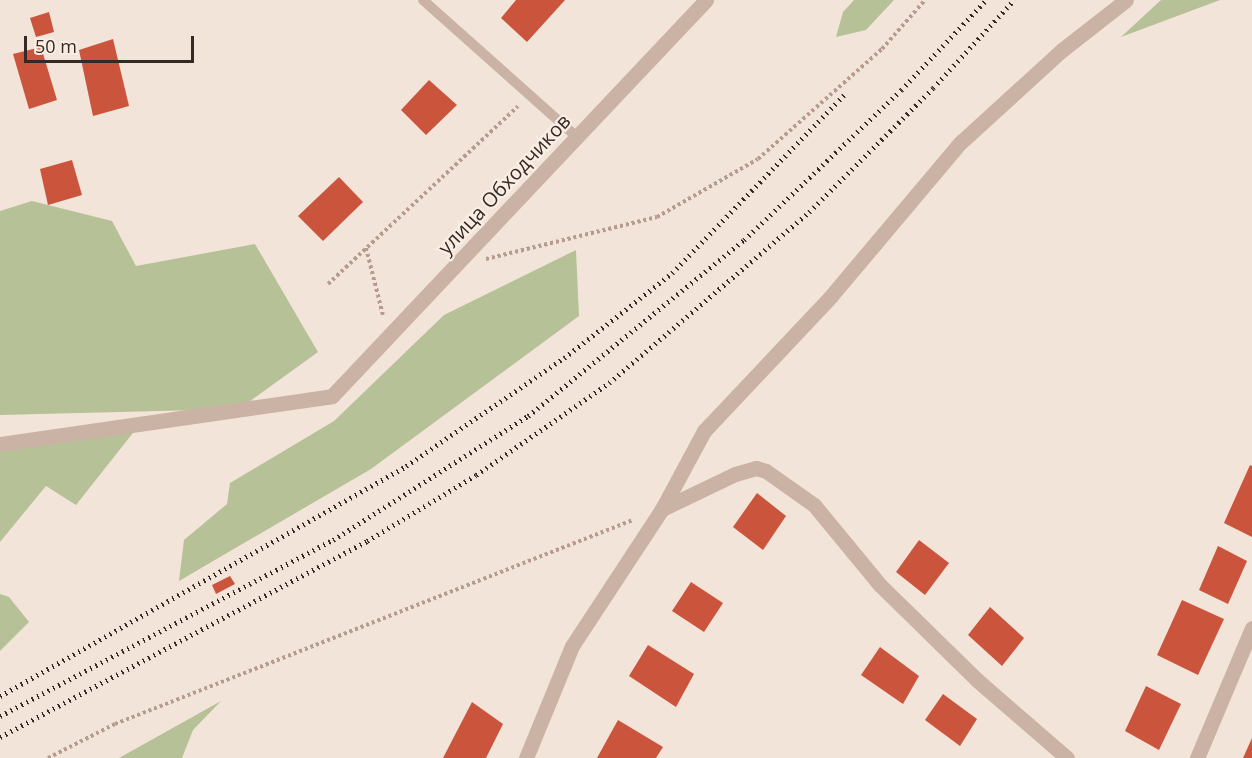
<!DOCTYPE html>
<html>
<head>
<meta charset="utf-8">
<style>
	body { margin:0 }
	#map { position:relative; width:1252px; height:758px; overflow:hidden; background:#f2e4d8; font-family:"Open Sans",sans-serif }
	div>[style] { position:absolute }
	.green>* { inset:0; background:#b7c198 }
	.building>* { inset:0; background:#cb543d }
	.path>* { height:4px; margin-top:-2px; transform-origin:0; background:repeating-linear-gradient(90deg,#b69c8e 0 3px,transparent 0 6px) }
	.service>* { height:10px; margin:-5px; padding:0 5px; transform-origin:5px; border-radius:5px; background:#cab2a4 }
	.minor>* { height:15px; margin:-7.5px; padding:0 7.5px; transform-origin:7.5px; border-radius:7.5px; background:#cab2a4 }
	.rail>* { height:4.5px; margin-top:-2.25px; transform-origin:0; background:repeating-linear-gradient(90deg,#352926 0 1.5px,transparent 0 6px) }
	span { translate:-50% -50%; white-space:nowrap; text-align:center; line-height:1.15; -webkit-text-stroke:4.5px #faeee4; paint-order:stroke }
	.street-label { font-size:20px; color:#352926 }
	.scale { position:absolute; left:24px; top:36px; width:170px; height:27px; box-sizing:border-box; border:3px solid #352926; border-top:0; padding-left:8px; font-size:18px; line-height:21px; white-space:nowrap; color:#352926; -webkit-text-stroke:4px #faeee4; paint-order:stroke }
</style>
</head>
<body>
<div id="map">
	<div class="green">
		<i style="clip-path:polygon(854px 0,894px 0,866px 30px,836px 37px,843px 12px)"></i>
		<i style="clip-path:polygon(1161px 0,1220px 0,1121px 37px)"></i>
		<i style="clip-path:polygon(32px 201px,112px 221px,136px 266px,255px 244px,318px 352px,239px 409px,0 415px,0 211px)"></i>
		<i style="clip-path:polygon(576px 250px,579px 316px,371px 469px,179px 581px,184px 540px,227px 504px,230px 483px,334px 421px,444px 315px)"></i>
		<i style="clip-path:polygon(140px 424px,76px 505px,46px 486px,0 542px,0 444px)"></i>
		<i style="clip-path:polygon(0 594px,9px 597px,29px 622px,0 651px)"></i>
		<i style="clip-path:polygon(221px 701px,193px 730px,182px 758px,119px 758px)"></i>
	</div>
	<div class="building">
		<i style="clip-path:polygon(516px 0,565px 0,527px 42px,501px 18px)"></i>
		<i style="clip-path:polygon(49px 12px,54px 32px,36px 37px,30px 18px)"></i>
		<i style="clip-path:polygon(113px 39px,129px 106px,93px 116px,79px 50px)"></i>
		<i style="clip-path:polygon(41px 47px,57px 100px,29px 109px,13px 54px)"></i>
		<i style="clip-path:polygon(429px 80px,457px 105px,426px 135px,401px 110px)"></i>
		<i style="clip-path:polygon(72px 160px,82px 195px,48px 205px,40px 169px)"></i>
		<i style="clip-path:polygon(339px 177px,363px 202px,323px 241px,298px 216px)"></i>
		<i style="clip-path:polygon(1250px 465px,1252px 466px,1252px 537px,1224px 523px)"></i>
		<i style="clip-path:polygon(757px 493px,786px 516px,763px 550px,733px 527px)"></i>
		<i style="clip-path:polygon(919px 540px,949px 563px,925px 595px,896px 572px)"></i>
		<i style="clip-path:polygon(1218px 546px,1247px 561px,1228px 604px,1199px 590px)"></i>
		<i style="clip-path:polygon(230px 576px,235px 584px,216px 594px,212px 585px)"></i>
		<i style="clip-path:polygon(691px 582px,723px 603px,704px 632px,672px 611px)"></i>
		<i style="clip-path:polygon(1182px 600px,1224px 619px,1198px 675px,1157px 655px)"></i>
		<i style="clip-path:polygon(990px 607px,1024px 638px,1002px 666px,968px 635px)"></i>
		<i style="clip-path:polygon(648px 645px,694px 674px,676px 707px,629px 676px)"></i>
		<i style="clip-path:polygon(880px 647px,919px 676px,903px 704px,861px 675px)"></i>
		<i style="clip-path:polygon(1146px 686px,1181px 704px,1159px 750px,1125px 731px)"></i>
		<i style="clip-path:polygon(943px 694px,977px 719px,960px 746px,925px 720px)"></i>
		<i style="clip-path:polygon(472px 702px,503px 724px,486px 758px,443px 758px)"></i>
		<i style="clip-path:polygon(618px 720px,663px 747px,656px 758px,597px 758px)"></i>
		<i style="clip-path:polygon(1252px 738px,1252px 758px,1243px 758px)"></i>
	</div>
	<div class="path">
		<i style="left:366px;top:248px;width:69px;rotate:75.8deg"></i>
		<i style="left:486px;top:259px;width:176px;rotate:-13.8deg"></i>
		<i style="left:657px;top:217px;width:116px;rotate:-29.9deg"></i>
		<i style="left:758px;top:159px;width:166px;rotate:-41.6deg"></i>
		<i style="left:882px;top:49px;width:65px;rotate:-48.7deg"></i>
		<i style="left:328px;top:284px;width:260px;rotate:-43.1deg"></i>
		<i style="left:48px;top:758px;width:75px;rotate:-26.9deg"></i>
		<i style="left:115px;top:724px;width:557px;rotate:-21.5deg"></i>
	</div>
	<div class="service">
		<i style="left:423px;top:0;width:206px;rotate:41.7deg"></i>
	</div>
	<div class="minor">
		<i style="left:0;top:444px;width:335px;rotate:-8.2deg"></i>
		<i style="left:332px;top:396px;width:545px;rotate:-46.64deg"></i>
		<i style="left:662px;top:509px;width:81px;rotate:-25.6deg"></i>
		<i style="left:735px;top:474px;width:22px;rotate:-16deg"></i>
		<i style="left:756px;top:468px;width:10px;rotate:17deg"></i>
		<i style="left:766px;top:471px;width:59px;rotate:35.3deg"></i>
		<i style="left:814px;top:505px;width:104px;rotate:50.5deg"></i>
		<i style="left:880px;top:585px;width:136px;rotate:44.4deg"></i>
		<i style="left:977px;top:680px;width:119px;rotate:40.9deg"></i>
		<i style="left:526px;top:758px;width:121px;rotate:-67.7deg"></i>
		<i style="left:572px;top:646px;width:164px;rotate:-56.7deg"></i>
		<i style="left:662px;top:509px;width:89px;rotate:-61.7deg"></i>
		<i style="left:704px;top:431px;width:185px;rotate:-46.7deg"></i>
		<i style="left:831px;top:296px;width:200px;rotate:-49.9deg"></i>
		<i style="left:960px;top:143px;width:138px;rotate:-42.4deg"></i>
		<i style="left:1062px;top:50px;width:81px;rotate:-38deg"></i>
		<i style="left:1197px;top:758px;width:141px;rotate:-67.1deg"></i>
	</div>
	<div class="rail">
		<i style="left:0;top:696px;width:467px;rotate:-29.5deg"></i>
		<i style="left:406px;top:466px;width:191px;rotate:-34.4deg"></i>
		<i style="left:564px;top:358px;width:137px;rotate:-38.2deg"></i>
		<i style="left:672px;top:273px;width:248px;rotate:-46deg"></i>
		<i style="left:0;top:716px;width:377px;rotate:-27.9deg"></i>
		<i style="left:333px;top:540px;width:231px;rotate:-32.5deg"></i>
		<i style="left:528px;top:416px;width:279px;rotate:-39.2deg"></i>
		<i style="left:744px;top:240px;width:217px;rotate:-43.7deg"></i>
		<i style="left:901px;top:90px;width:124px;rotate:-46.6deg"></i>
		<i style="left:0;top:737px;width:416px;rotate:-28.1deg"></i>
		<i style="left:367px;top:541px;width:127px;rotate:-31.2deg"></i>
		<i style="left:476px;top:475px;width:162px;rotate:-34.7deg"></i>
		<i style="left:609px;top:383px;width:263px;rotate:-40.5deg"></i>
		<i style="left:809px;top:212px;width:175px;rotate:-45deg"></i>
		<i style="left:933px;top:88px;width:120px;rotate:-47.4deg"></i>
	</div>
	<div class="street-label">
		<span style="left:504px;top:184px;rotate:-47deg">улица Обходчиков</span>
	</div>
	<div class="scale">50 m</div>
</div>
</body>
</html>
